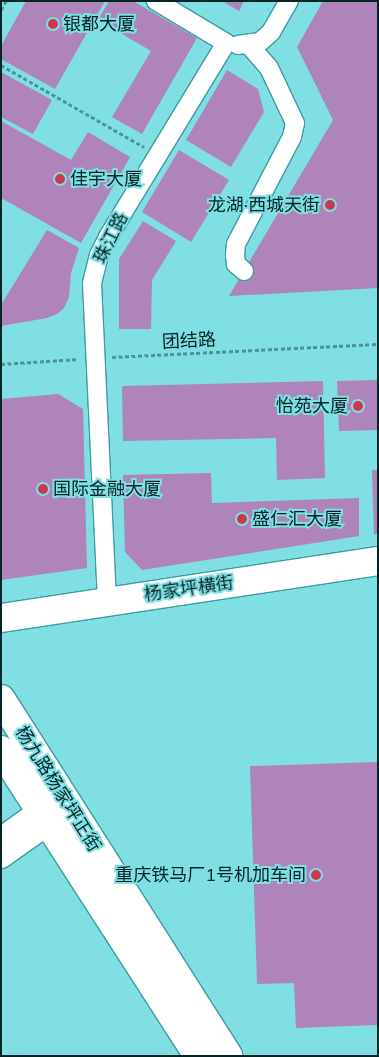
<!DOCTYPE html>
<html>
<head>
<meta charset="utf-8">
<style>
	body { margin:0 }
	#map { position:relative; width:379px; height:1057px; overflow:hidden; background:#7fdfe2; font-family:Mulish,"Noto Sans SC",sans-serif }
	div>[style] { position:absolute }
	.building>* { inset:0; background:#ae84ba }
	.path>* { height:2.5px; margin-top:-1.25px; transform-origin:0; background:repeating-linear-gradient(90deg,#4d9395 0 4px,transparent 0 6.5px) }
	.roads { filter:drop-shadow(1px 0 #3a9da1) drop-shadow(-1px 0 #3a9da1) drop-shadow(0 1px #3a9da1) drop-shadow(0 -1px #3a9da1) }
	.minor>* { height:18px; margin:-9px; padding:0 9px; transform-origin:9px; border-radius:9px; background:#fff }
	.tertiary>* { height:21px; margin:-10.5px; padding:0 10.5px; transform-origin:10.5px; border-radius:10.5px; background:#fff }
	.primary>* { height:28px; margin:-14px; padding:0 14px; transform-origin:14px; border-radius:14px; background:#fff }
	.dots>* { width:14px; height:14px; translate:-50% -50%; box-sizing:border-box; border:2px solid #7fdfe2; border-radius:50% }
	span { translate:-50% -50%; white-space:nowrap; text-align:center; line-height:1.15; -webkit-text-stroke:4px #7fdfe2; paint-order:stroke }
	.poi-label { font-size:18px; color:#042425 }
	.left { translate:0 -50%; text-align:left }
	.right { translate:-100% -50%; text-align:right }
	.street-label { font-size:18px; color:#042425 }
	.frame { position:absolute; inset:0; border:2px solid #042425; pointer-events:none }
</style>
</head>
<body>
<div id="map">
	<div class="building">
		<i style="clip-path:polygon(26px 1px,105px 1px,55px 89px,1px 59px,1px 46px)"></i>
		<i style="clip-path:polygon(109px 1px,133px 1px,197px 38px,142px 134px,112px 117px,151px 51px,98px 20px)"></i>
		<i style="clip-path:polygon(222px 1px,244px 1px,239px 11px)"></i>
		<i style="clip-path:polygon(323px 1px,378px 1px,378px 288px,229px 296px,333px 120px,297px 47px)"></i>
		<i style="clip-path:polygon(227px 70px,258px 89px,264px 112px,231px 167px,186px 140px)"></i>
		<i style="clip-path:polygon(1px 72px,52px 100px,33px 134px,1px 117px)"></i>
		<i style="clip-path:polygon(1px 121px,71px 160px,88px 132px,130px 157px,81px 243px,1px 198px)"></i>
		<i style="clip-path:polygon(179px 150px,229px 180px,191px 242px,142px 212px)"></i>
		<i style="clip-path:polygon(143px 221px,176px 241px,152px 280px,151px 329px,119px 329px,119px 259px)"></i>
		<i style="clip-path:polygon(47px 230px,79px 248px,71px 273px,69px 297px,64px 308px,57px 314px,47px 318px,1px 326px,1px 305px)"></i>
		<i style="clip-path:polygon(378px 380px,378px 430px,339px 431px,337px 381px)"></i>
		<i style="clip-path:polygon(323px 381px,325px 478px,277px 480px,276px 438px,123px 441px,122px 386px)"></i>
		<i style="clip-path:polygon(58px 394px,83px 409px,87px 568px,1px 580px,1px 399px)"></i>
		<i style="clip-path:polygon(372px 470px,378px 470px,378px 533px,374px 535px)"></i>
		<i style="clip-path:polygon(211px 473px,212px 503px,359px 498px,359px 536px,142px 570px,125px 552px,123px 475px)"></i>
		<i style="clip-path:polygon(378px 762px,378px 1025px,296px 1028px,294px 983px,257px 984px,250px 766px)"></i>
	</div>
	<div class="path">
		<i style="left:1px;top:10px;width:10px;rotate:-61deg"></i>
		<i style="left:1px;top:65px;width:165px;rotate:29.8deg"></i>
		<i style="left:112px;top:357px;width:266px;rotate:-2.8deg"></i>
		<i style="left:1px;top:364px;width:78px;rotate:-3.7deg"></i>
	</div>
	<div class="roads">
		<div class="minor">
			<i style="left:238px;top:45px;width:22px;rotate:-8deg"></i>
			<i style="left:260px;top:42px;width:15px;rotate:-42deg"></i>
			<i style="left:271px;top:32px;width:36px;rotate:-60deg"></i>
			<i style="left:244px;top:271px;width:11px;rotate:-139deg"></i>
			<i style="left:236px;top:264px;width:9px;rotate:-96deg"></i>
			<i style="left:235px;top:255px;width:11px;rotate:-85deg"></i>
			<i style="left:236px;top:244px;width:121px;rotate:-62.4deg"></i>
			<i style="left:292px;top:137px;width:14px;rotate:-78deg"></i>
			<i style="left:295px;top:123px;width:61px;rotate:-115.3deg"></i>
			<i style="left:269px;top:68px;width:32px;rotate:-131deg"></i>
			<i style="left:107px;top:601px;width:318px;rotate:-92.7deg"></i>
			<i style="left:92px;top:283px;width:29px;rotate:-76deg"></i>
			<i style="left:99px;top:255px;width:20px;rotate:-63deg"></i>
			<i style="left:108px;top:237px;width:227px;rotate:-58.7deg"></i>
			<i style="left:226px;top:43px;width:82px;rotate:-149deg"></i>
		</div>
		<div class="tertiary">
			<i style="left:1px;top:837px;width:48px;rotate:-35.7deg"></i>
			<i style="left:1px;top:857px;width:59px;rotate:-35.3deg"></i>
		</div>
		<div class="primary">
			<i style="left:1px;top:618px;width:381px;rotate:-8.6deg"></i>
			<i style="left:1px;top:699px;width:423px;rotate:57.5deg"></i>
			<i style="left:1px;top:750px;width:364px;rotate:57.2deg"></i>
		</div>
	</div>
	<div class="dots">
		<i style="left:53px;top:24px;background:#ca3a4c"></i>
		<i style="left:60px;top:179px;background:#ca3a4c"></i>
		<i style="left:330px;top:205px;background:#ca3a4c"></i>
		<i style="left:358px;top:406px;background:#ca3a4c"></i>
		<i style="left:43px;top:489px;background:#ca3a4c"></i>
		<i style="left:242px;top:519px;background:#ca3a4c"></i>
		<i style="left:316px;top:875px;background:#ca3a4c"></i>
	</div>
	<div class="poi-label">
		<span class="left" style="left:63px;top:24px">银都大厦</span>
		<span class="left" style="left:70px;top:179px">佳宇大厦</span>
		<span class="right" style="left:320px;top:205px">龙湖·西城天街</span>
		<span class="right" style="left:348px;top:406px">怡苑大厦</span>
		<span class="left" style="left:53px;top:489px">国际金融大厦</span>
		<span class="left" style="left:252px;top:519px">盛仁汇大厦</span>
		<span class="right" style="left:306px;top:875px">重庆铁马厂1号机加车间</span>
	</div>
	<div class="street-label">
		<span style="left:111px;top:238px;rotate:-64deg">珠江路</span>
		<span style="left:189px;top:341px;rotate:-3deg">团结路</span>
		<span style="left:189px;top:589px;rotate:-8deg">杨家坪横街</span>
		<span style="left:58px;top:789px;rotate:58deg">杨九路杨家坪正街</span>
	</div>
	<div class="frame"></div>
</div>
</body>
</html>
